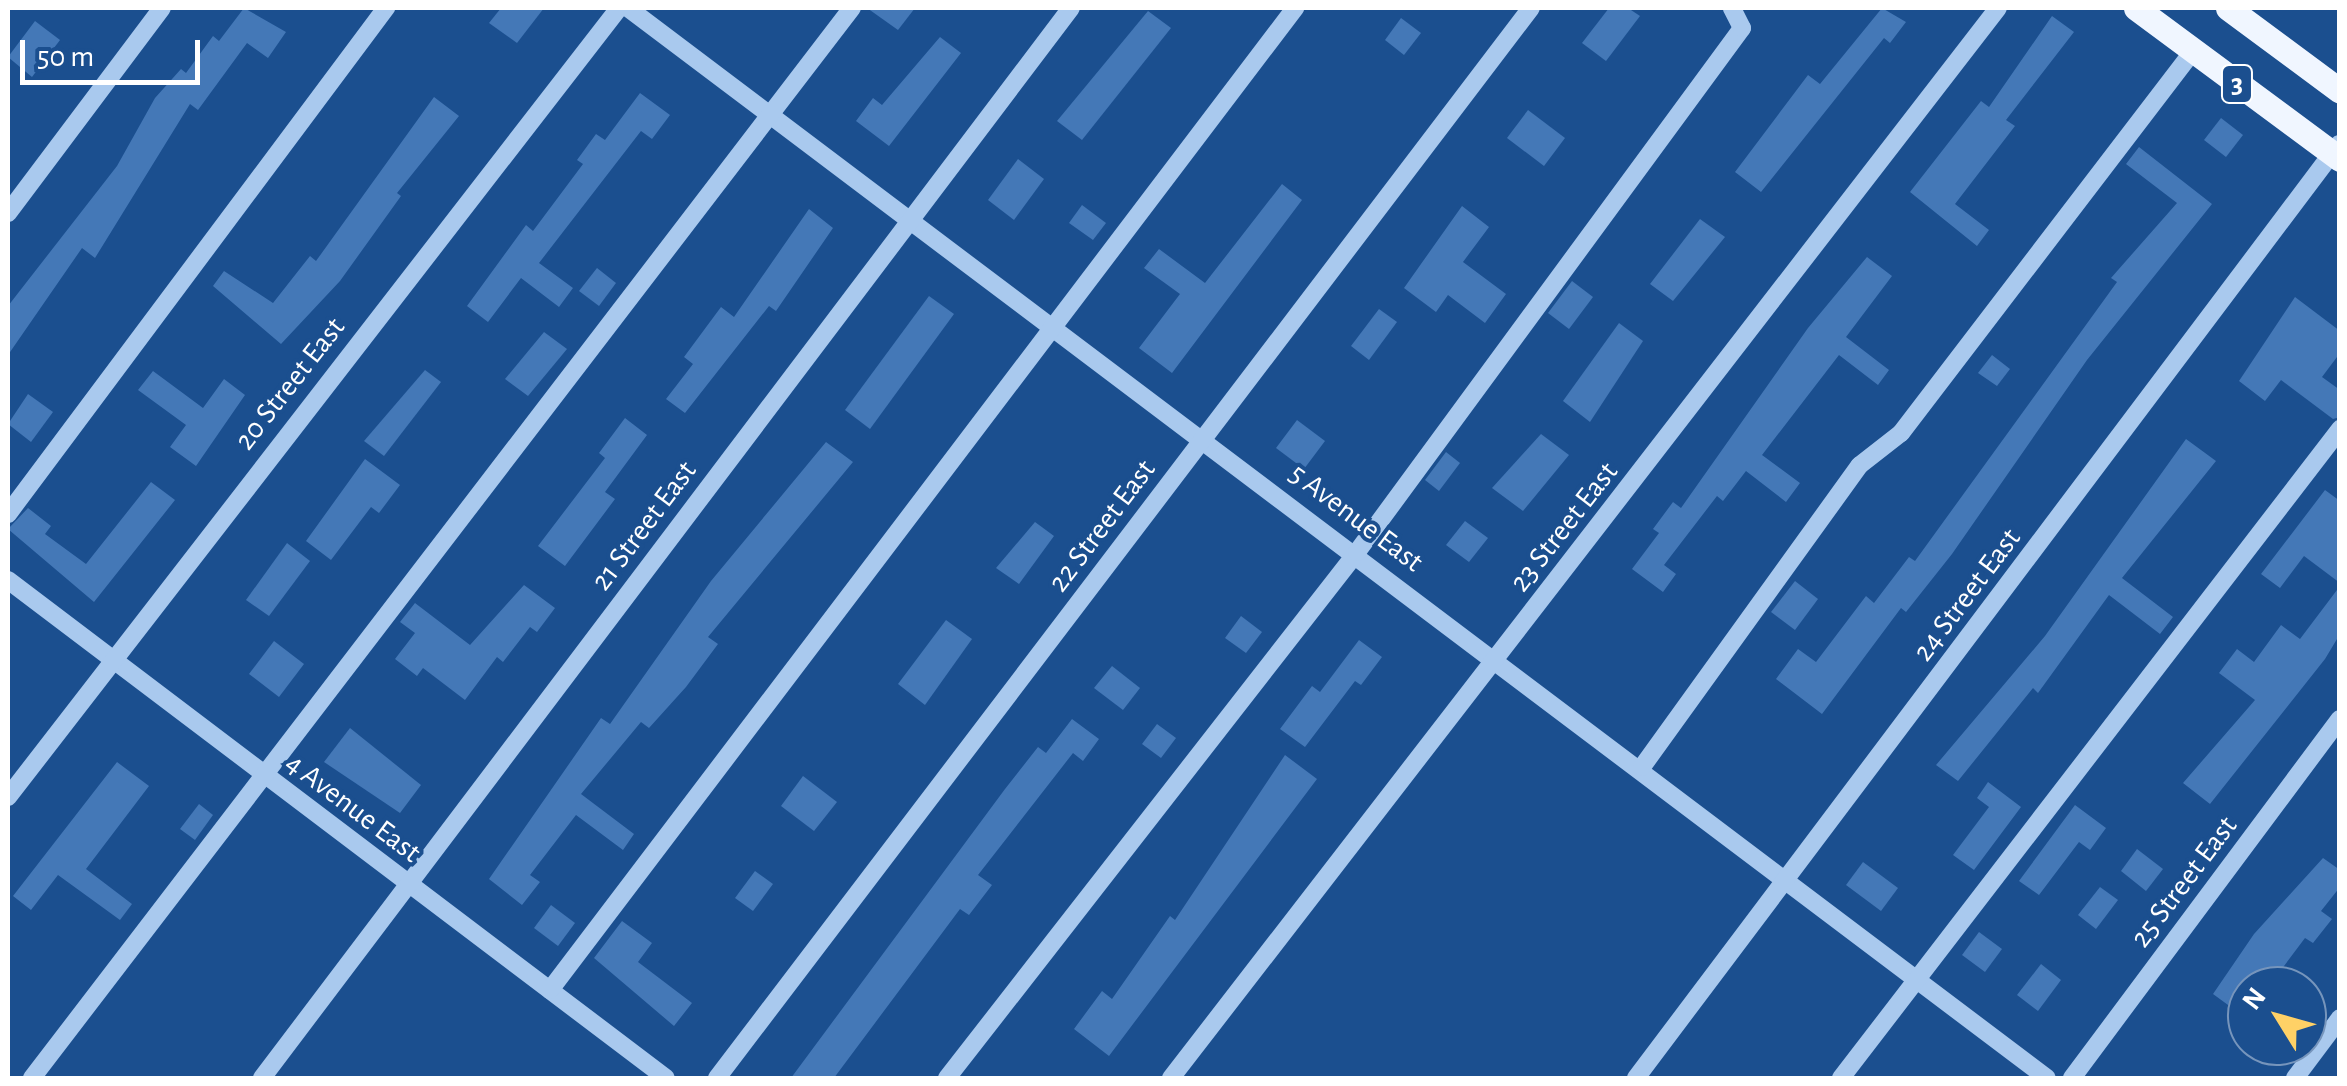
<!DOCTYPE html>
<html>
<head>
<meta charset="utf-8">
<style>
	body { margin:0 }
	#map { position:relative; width:2347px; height:1086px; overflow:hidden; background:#1b4f8f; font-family:"Alegreya Sans",sans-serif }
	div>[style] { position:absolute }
	.building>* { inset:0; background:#4478b7 }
	.minor>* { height:18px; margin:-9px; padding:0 9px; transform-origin:9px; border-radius:9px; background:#a9c9ee }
	.major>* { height:25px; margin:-12.5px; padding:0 12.5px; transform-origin:12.5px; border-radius:12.5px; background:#f0f6ff }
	span { translate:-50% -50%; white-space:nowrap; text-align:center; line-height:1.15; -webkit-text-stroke:8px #1b4f8f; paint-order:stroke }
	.shield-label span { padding:2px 8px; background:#1b4f8f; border:2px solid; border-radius:8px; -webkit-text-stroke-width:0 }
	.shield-label { font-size:28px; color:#fff; font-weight:700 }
	.street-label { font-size:30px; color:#fff }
	.frame { position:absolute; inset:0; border:10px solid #fff; pointer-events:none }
	.north { position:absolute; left:2227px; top:966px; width:100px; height:100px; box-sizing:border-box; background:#1b4f8f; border:2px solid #7695bc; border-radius:50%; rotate:307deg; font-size:28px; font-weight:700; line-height:40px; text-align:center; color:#fff }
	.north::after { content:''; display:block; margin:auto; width:35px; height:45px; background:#ffd166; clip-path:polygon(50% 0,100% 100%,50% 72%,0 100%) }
	.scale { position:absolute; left:20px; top:40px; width:180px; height:45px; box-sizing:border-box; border:5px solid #fff; border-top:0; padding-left:12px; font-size:30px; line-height:35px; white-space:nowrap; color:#fff; -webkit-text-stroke:8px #1b4f8f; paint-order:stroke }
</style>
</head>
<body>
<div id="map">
	<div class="building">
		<i style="clip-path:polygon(244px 8px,286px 32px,268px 58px,247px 43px,198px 110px,190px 104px,95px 258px,82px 248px,8px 355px,8px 306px,117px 166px,155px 98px,181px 69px,186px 73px,213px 36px,219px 41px)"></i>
		<i style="clip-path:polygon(501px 8px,544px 8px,517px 43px,489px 23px)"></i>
		<i style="clip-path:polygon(867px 8px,915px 8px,898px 30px)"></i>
		<i style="clip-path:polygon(1609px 8px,1628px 8px,1640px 16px,1606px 61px,1582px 43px)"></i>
		<i style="clip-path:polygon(1882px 8px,1906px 22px,1890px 43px,1884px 38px,1761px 192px,1735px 172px,1808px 75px,1820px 84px)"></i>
		<i style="clip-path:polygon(1148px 11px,1171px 28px,1082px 140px,1057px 121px)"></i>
		<i style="clip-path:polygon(2052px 16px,2074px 32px,2006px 120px,2015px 126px,1955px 204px,1989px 230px,1977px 246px,1910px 192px,1981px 101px,1989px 107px)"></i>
		<i style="clip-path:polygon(1401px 18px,1421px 33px,1404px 55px,1385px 40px)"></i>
		<i style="clip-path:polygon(35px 21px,60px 40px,32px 77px,8px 57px)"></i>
		<i style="clip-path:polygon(940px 37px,961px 53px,889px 146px,856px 121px,873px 98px,882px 105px)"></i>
		<i style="clip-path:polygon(640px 93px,670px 115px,652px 139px,641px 131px,539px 263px,573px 288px,559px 307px,521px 278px,488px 322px,467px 306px,526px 225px,533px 231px,583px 164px,577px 160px,596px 134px,605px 140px)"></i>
		<i style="clip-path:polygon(434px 97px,459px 116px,397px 193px,401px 196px,340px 281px,281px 344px,213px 286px,224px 271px,273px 303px,310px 256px,316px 261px)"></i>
		<i style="clip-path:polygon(1528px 110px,1565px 138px,1544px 166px,1507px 138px)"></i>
		<i style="clip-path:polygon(2221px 118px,2243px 135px,2226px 157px,2204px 140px)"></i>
		<i style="clip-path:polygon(2139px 147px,2212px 204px,2087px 360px,1952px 554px,1906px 612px,1901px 608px,1822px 714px,1776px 679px,1798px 649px,1816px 662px,1866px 596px,1874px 603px,1909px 557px,1915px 561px,2117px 282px,2111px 278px,2177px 203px,2126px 164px)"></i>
		<i style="clip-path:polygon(1018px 159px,1044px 179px,1014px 220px,988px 200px)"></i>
		<i style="clip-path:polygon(1282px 184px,1302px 200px,1172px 373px,1139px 348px,1180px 294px,1144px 268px,1159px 249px,1205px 283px)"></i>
		<i style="clip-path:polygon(1082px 205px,1106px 223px,1093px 240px,1069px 223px)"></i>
		<i style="clip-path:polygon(1462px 206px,1489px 227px,1463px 262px,1506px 294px,1485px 323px,1448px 295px,1436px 312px,1404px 288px)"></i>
		<i style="clip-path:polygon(809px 209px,833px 228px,776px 311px,769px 306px,685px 413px,666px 399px,693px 364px,684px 357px,721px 307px,734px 317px)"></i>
		<i style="clip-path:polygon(1700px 219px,1725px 237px,1673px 301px,1650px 284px)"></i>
		<i style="clip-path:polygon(1867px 257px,1892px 276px,1846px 337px,1889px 370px,1878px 385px,1839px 355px,1762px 455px,1800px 483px,1786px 502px,1746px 471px,1723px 501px,1717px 496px,1664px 565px,1676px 574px,1663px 592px,1632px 569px,1659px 533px,1653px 529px,1673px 502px,1681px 508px,1808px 328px)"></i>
		<i style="clip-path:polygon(597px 268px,616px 283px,599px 306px,579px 291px)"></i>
		<i style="clip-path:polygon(1572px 281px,1593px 297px,1569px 329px,1548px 313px)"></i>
		<i style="clip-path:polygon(929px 296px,954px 314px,870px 429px,845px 410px)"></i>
		<i style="clip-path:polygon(2295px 297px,2340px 331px,2340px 353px,2322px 377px,2340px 390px,2340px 417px,2333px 419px,2281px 380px,2265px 401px,2239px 381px)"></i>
		<i style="clip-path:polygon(1379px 309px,1397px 322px,1369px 360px,1351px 346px)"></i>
		<i style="clip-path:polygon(1619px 323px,1643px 341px,1590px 422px,1563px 401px)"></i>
		<i style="clip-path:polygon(544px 332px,567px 349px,528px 396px,505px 379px)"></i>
		<i style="clip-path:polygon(1992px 355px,2010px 369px,1997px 386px,1978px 373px)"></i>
		<i style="clip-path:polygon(425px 370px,441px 382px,384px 456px,364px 441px)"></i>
		<i style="clip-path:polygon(153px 371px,203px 408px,224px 379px,245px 395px,196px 466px,170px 447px,186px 425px,138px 390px)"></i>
		<i style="clip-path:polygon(28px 394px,53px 412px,31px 442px,8px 424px)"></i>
		<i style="clip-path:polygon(625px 418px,647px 435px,605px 492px,615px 499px,565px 566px,538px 546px,605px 458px,599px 453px)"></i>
		<i style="clip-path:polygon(1297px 420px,1325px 441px,1304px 469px,1276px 448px)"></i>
		<i style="clip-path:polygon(1541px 434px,1569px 455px,1523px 511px,1492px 488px)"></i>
		<i style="clip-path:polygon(2186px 439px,2216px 461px,2122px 578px,2173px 617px,2160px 634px,2109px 595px,2038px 693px,2033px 688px,1958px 781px,1936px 765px,2045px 636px)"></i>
		<i style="clip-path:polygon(826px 442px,853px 462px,708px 637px,718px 644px,686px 687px,649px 728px,641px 722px,581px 794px,634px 834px,623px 850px,576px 815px,530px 875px,540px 882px,522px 905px,489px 879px,601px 718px,610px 724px,711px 581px)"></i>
		<i style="clip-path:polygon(1446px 452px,1460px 463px,1439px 491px,1425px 480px)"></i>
		<i style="clip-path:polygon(365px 459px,400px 485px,379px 513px,371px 507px,331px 560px,306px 541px)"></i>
		<i style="clip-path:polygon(151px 482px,175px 500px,94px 602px,8px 529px,28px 508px,51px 526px,45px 534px,86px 564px)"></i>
		<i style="clip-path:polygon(2325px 490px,2340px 501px,2340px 583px,2304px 556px,2280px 588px,2261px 574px)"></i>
		<i style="clip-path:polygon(1465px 521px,1488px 538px,1469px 562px,1446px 545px)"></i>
		<i style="clip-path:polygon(1035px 522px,1054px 536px,1019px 584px,996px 568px)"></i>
		<i style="clip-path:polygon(287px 543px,310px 561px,269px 616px,246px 600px)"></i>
		<i style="clip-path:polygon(1795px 581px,1818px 599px,1795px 630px,1771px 612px)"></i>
		<i style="clip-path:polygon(524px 585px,555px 608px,537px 632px,530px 627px,503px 662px,497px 657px,465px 700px,423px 668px,417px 676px,395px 659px,415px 633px,400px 622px,415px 603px,470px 645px)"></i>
		<i style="clip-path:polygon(2340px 586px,2340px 634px,2325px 659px,2210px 804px,2183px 783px,2255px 700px,2219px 673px,2237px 649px,2254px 662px,2281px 625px,2300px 639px)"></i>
		<i style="clip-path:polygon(1241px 616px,1262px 632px,1246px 653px,1225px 638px)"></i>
		<i style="clip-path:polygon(946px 620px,972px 639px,925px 705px,898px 684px)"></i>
		<i style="clip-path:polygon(1359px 640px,1382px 657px,1361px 685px,1355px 681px,1305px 747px,1280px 729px,1312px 686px,1320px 692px)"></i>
		<i style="clip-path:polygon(274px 641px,304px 664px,279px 697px,249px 674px)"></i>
		<i style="clip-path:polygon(1112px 666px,1140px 688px,1123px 710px,1094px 688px)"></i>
		<i style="clip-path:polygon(1072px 719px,1099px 739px,1083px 761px,1073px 753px,978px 875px,992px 885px,969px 915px,960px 909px,834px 1078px,791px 1078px,1005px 789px,1038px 747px,1046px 753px)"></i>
		<i style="clip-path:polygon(1157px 724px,1176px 738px,1161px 758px,1142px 744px)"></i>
		<i style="clip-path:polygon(350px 728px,421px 785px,400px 813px,324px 762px)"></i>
		<i style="clip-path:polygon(1285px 755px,1317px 779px,1109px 1056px,1074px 1029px,1102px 991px,1112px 999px,1170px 916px,1175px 920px)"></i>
		<i style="clip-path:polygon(117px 762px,149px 786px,86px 869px,132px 904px,120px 920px,58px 875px,31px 910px,13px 896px)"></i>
		<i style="clip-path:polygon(803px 776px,837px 802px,814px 831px,781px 806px)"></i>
		<i style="clip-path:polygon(1988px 782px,2021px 807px,1974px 870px,1953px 855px,1989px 807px,1977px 798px)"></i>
		<i style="clip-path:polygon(199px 804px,213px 815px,195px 840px,180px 829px)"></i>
		<i style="clip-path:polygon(2075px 805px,2106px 828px,2090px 850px,2079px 842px,2039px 895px,2019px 881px)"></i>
		<i style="clip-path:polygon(2137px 849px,2163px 869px,2146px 891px,2121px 871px)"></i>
		<i style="clip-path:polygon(2323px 858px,2340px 870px,2340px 887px,2321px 911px,2332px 919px,2313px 943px,2305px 938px,2269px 986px,2244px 986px,2247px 1003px,2239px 1013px,2213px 994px,2254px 934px)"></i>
		<i style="clip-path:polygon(1863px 862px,1898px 888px,1881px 911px,1846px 885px)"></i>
		<i style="clip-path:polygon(755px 871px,773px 884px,753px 911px,735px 898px)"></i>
		<i style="clip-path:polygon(2100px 887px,2118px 900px,2096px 929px,2078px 915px)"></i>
		<i style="clip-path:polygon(551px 905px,575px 923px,558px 946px,534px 928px)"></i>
		<i style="clip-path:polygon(622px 921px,652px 943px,638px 962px,692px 1003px,674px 1026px,594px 958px)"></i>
		<i style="clip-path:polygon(1979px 932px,2002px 949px,1985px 972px,1962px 955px)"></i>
		<i style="clip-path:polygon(2041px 964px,2061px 980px,2038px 1011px,2017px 995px)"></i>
	</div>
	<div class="minor">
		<i style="left:628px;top:8px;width:1777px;rotate:37.02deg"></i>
		<i style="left:8px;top:213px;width:256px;rotate:-53.1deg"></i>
		<i style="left:8px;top:514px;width:632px;rotate:-53.24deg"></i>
		<i style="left:8px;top:580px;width:825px;rotate:37.12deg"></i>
		<i style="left:1642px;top:767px;width:372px;rotate:-54.2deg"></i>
		<i style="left:1860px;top:465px;width:52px;rotate:-38deg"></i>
		<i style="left:1901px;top:433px;width:481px;rotate:-52.6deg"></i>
		<i style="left:8px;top:797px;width:998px;rotate:-52.25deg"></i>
		<i style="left:550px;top:990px;width:1233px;rotate:-52.81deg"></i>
		<i style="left:32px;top:1078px;width:1348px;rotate:-52.54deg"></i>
		<i style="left:262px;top:1078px;width:1341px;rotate:-52.91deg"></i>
		<i style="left:717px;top:1078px;width:1344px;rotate:-52.74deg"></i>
		<i style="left:947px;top:1078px;width:667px;rotate:-52.06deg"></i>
		<i style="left:1357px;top:552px;width:650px;rotate:-53.69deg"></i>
		<i style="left:1742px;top:28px;width:22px;rotate:-117deg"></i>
		<i style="left:1171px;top:1078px;width:1352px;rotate:-52.3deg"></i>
		<i style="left:1636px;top:1078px;width:1169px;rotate:-53.03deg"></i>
		<i style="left:1841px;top:1078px;width:819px;rotate:-52.44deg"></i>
		<i style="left:2072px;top:1078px;width:448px;rotate:-53.3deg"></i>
		<i style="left:2295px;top:1078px;width:75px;rotate:-53.1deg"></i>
	</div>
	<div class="major">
		<i style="left:2136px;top:8px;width:254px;rotate:36.5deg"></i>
		<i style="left:2228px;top:8px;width:139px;rotate:36.5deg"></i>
	</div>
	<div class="shield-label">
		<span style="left:2237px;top:84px">3</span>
	</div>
	<div class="street-label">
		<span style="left:290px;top:384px;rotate:-52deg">20 Street East</span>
		<span style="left:1356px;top:518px;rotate:37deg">5 Avenue East</span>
		<span style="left:644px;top:526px;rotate:-53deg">21 Street East</span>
		<span style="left:1102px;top:526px;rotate:-53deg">22 Street East</span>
		<span style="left:1564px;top:527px;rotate:-52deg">23 Street East</span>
		<span style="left:1967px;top:595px;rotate:-53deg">24 Street East</span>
		<span style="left:353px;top:808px;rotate:37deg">4 Avenue East</span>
		<span style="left:2184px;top:882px;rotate:-53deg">25 Street East</span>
	</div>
	<div class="frame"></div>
	<div class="north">N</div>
	<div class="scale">50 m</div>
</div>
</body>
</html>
